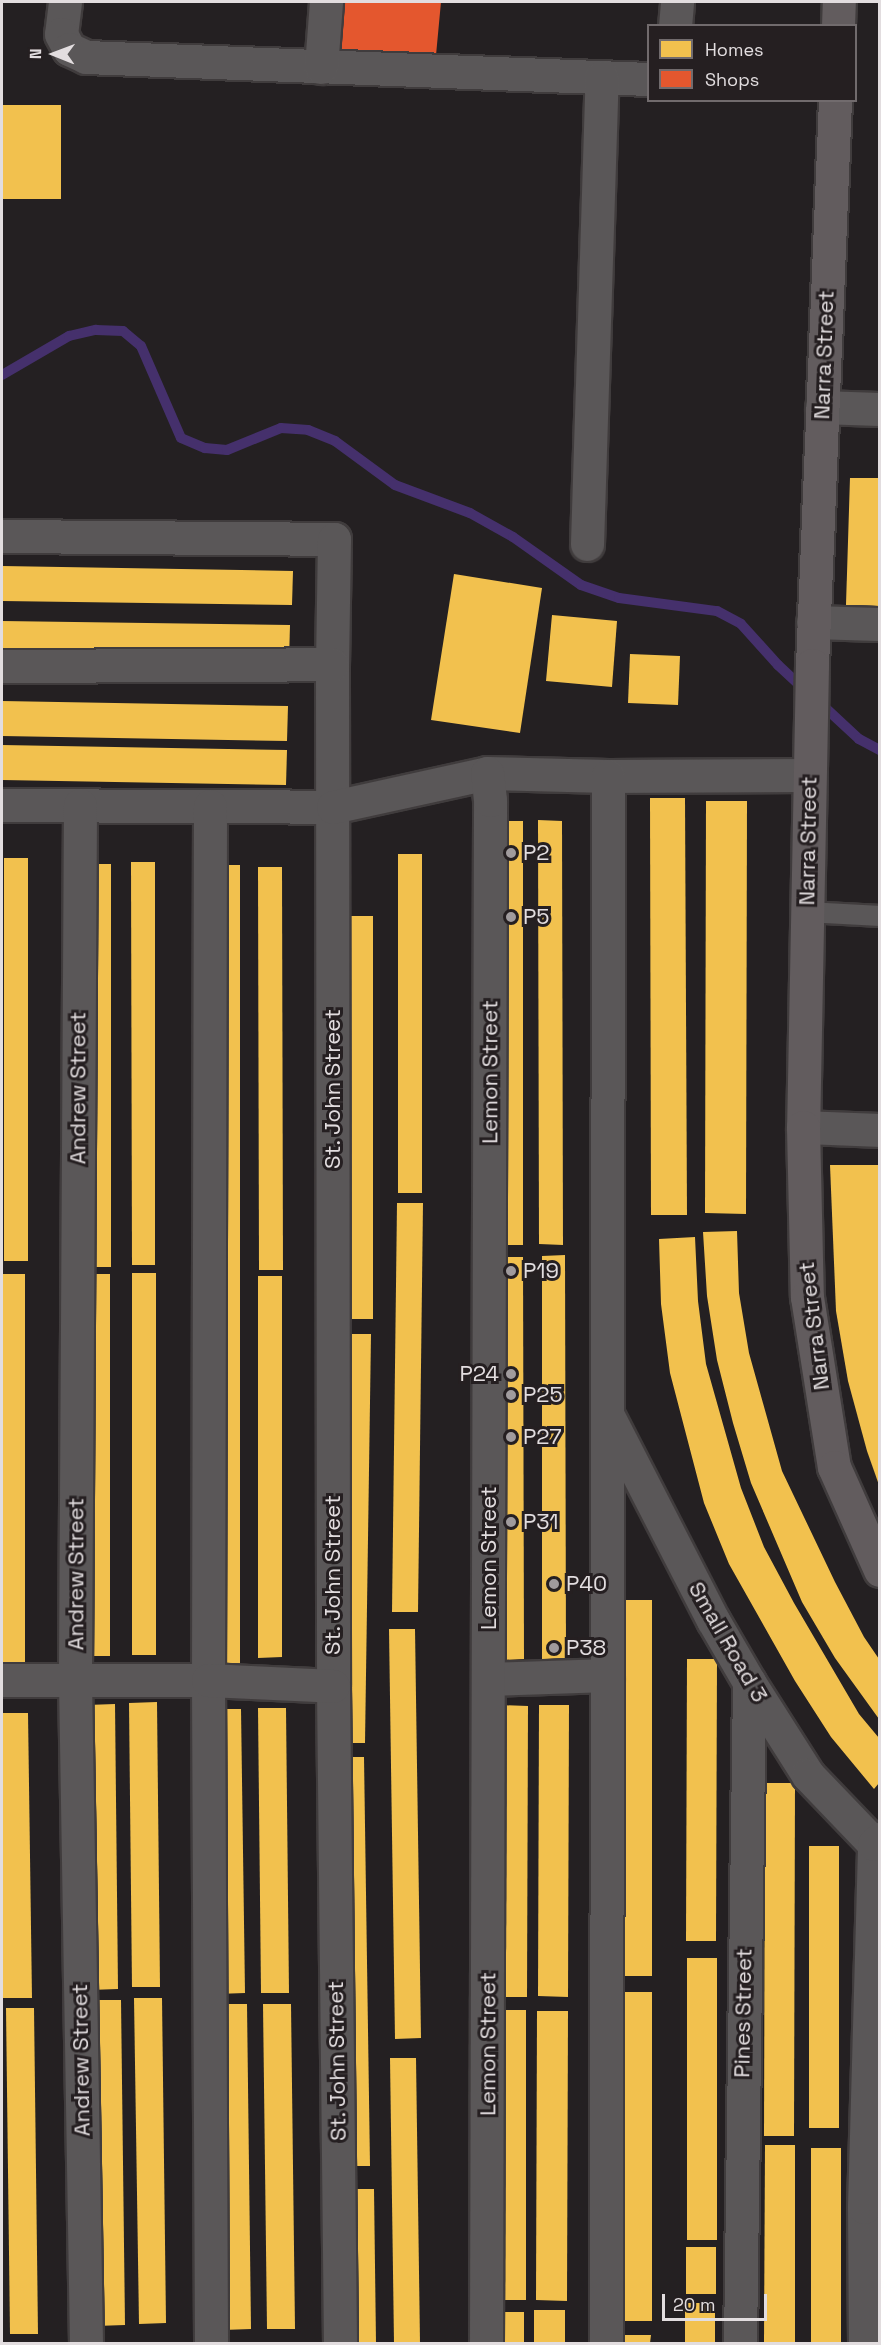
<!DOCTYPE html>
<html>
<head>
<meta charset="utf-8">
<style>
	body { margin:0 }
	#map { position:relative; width:881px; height:2345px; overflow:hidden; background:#242022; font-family:"Space Grotesk",sans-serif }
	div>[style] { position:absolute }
	.homes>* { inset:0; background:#f2c14e }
	.shops>* { inset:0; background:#e4572e }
	.stream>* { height:10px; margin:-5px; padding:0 5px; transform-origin:5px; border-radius:5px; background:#45306c }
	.roads { filter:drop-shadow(2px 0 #403c3d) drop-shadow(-2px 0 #403c3d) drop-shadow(0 2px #403c3d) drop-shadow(0 -2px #403c3d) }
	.lane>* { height:20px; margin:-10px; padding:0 10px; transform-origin:10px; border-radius:10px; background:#5a5758 }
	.street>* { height:33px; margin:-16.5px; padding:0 16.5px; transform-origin:16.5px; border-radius:16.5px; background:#5a5758 }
	.secondary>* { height:33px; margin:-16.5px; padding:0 16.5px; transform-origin:16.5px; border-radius:16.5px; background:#625c5e }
	.dots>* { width:16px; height:16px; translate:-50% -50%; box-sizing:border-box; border:3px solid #251f21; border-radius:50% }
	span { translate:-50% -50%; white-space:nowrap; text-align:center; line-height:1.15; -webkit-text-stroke:6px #251f21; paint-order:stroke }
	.street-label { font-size:22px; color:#e2dddf }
	.poi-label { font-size:22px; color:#e2dddf }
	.left { translate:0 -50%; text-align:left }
	.right { translate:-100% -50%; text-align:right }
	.frame { position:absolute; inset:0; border:3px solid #e2dddf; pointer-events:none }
	.legend { position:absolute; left:647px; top:24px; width:210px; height:78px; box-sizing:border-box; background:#251f21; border:2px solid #716b6d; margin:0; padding:8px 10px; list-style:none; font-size:18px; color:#e2dddf }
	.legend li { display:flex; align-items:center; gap:12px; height:30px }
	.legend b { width:30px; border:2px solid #716b6d }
	.north { position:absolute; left:24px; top:24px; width:60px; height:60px; -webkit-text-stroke:4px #251f21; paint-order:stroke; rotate:271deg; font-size:16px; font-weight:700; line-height:24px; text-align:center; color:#e2dddf }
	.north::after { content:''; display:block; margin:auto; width:21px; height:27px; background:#e2dddf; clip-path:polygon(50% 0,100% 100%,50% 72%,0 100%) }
	.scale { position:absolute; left:662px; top:2294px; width:105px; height:27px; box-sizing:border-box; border:3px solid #e2dddf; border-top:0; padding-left:8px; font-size:18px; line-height:21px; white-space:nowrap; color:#e2dddf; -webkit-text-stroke:4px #251f21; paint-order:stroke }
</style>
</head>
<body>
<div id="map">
	<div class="homes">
		<i style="clip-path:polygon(2px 105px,61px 105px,61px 199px,2px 199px)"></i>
		<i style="clip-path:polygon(850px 478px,879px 478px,879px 606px,846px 605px)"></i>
		<i style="clip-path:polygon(2px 566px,293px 571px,292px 605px,2px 601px)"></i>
		<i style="clip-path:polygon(454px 574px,542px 588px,520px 733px,431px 720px)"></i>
		<i style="clip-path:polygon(552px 615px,617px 621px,612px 687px,546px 681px)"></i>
		<i style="clip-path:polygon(2px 621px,290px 625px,289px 660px,2px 656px)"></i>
		<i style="clip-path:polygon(630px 654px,680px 656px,678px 705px,628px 703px)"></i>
		<i style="clip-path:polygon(2px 701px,288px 706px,287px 741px,2px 736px)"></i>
		<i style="clip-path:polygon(2px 745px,287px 750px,286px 785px,2px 780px)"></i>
		<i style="clip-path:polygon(650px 798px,685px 798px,687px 1215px,651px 1215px)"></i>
		<i style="clip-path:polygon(706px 801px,747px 801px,746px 1214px,705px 1213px)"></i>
		<i style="clip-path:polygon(538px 820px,562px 821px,563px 1245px,539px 1244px)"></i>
		<i style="clip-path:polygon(499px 821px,523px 821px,523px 1245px,499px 1245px)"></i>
		<i style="clip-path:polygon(398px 854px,422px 854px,422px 1193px,398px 1193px)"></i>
		<i style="clip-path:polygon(4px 858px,28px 858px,28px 1261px,4px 1261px)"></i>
		<i style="clip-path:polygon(131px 862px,155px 862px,155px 1265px,132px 1265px)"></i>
		<i style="clip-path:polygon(87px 864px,111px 864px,111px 1267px,88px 1267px)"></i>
		<i style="clip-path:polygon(215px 865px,240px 865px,240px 1671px,216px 1671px)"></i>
		<i style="clip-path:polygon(258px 867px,282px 867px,283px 1270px,259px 1270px)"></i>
		<i style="clip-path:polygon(349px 916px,373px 916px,373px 1319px,349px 1319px)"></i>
		<i style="clip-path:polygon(830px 1165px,879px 1165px,879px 1485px,867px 1451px,848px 1381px,836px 1311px)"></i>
		<i style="clip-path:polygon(397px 1203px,423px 1203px,418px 1612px,392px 1612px)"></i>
		<i style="clip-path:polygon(737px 1231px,739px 1293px,749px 1353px,782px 1471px,835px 1582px,864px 1637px,879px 1659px,879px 1719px,835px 1658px,802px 1602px,751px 1483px,733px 1423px,717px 1360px,707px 1296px,703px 1232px)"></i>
		<i style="clip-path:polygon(695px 1237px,698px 1301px,706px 1364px,741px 1488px,764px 1547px,794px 1603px,859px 1714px,879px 1738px,879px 1783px,874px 1789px,831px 1737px,795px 1681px,729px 1564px,704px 1503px,670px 1373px,661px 1304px,659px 1239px)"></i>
		<i style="clip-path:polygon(565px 1255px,566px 1658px,542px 1659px,542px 1256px)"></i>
		<i style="clip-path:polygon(499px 1257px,523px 1257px,524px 1659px,500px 1660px)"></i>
		<i style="clip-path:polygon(132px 1273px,156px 1273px,156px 1655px,132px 1655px)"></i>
		<i style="clip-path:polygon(3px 1274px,25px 1274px,25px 1677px,3px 1677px)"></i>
		<i style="clip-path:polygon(86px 1274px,110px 1274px,110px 1656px,86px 1656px)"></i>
		<i style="clip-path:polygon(258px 1276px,282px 1276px,282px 1657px,258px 1658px)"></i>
		<i style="clip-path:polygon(345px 1334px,371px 1334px,365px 1743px,339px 1743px)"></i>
		<i style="clip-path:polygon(622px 1600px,652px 1600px,652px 1976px,622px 1976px)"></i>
		<i style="clip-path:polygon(389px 1629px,415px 1629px,421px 2038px,395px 2039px)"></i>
		<i style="clip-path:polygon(687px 1659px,717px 1659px,716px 1941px,686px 1941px)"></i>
		<i style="clip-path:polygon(157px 1702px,160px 1987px,132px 1987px,129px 1703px)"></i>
		<i style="clip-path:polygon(115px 1704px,118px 1989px,90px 1990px,87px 1705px)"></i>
		<i style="clip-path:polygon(497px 1705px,528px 1706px,527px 1997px,497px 1997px)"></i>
		<i style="clip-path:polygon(539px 1705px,569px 1705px,568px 1997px,538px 1996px)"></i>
		<i style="clip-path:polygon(258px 1708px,286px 1708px,289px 1993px,261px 1993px)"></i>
		<i style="clip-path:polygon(213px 1709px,241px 1709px,245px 1993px,217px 1994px)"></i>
		<i style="clip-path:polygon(2px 1713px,28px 1713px,32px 1998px,3px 1998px)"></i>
		<i style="clip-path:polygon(338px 1757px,364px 1757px,370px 2166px,344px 2166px)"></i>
		<i style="clip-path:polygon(765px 1783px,795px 1783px,794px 2136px,764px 2136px)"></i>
		<i style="clip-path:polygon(809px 1846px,839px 1846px,839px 2128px,809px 2128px)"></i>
		<i style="clip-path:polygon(687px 1958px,717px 1958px,717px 2240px,687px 2240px)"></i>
		<i style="clip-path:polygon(622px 1992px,652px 1992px,652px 2321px,622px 2321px)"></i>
		<i style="clip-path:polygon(134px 1998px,162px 1998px,166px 2323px,139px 2324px)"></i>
		<i style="clip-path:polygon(93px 2000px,121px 2000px,125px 2325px,96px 2326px)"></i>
		<i style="clip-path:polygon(219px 2004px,247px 2004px,251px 2329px,223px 2330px)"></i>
		<i style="clip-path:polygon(263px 2004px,291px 2004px,295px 2329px,267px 2329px)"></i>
		<i style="clip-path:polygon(6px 2008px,34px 2008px,38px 2334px,10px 2334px)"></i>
		<i style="clip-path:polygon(495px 2010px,526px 2010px,526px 2300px,494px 2300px)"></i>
		<i style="clip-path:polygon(537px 2011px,568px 2011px,567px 2301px,536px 2300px)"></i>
		<i style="clip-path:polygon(390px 2058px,416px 2058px,420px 2343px,394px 2343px)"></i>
		<i style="clip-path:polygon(765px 2145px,795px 2145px,795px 2343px,764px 2343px)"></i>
		<i style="clip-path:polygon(811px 2148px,841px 2148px,841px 2343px,811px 2343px)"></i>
		<i style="clip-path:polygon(348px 2189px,374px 2189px,376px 2343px,349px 2343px)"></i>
		<i style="clip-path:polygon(686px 2247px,716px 2247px,716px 2294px,686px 2294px)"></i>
		<i style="clip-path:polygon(685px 2303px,715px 2303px,715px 2343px,685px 2343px)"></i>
		<i style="clip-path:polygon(534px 2310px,565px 2310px,565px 2343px,534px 2343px)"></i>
		<i style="clip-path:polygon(494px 2312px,524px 2312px,524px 2343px,494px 2343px)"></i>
		<i style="clip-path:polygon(621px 2335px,651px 2335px,650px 2343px,620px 2343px)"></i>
	</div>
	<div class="shops">
		<i style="clip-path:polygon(342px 2px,441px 2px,436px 55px,339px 52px)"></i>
	</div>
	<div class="stream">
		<i style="left:2px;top:375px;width:78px;rotate:-30.2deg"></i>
		<i style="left:69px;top:336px;width:28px;rotate:-13deg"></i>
		<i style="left:96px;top:330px;width:27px;rotate:2deg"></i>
		<i style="left:123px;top:331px;width:23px;rotate:40deg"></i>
		<i style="left:141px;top:346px;width:100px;rotate:66.5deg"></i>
		<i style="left:181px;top:438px;width:26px;rotate:23deg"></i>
		<i style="left:205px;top:448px;width:22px;rotate:5deg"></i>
		<i style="left:227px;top:450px;width:58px;rotate:-22.2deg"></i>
		<i style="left:281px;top:428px;width:27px;rotate:4deg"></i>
		<i style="left:308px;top:430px;width:29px;rotate:22deg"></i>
		<i style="left:335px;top:441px;width:74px;rotate:36.3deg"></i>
		<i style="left:395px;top:485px;width:80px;rotate:20.5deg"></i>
		<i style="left:470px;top:513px;width:49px;rotate:29.2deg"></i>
		<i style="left:513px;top:537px;width:83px;rotate:35.2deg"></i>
		<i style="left:581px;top:585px;width:40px;rotate:18.9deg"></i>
		<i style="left:619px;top:598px;width:99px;rotate:7.6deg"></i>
		<i style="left:717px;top:611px;width:27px;rotate:28deg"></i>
		<i style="left:741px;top:624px;width:55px;rotate:47.9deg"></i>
		<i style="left:778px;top:665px;width:35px;rotate:43deg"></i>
		<i style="left:818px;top:701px;width:56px;rotate:42.8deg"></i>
		<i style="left:859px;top:739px;width:24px;rotate:28deg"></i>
	</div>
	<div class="roads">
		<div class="lane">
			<i style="left:807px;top:912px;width:73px;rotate:3.1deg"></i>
		</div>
		<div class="street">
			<i style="left:65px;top:2px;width:32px;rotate:97deg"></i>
			<i style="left:61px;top:34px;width:17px;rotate:62deg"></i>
			<i style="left:69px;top:49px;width:19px;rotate:25deg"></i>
			<i style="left:86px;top:57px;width:562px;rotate:2.24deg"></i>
			<i style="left:675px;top:26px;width:24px;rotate:-85deg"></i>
			<i style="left:321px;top:67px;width:65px;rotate:-85.6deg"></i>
			<i style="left:822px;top:407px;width:58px;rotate:2deg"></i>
			<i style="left:2px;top:536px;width:332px;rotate:0.5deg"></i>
			<i style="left:334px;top:539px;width:125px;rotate:90.9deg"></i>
			<i style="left:332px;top:664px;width:1022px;rotate:89.94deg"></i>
			<i style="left:333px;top:1686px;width:658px;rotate:89.39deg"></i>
			<i style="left:587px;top:544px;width:467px;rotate:-88.2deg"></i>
			<i style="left:813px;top:622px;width:67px;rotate:1.7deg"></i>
			<i style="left:2px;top:666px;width:330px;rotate:-0.3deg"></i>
			<i style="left:2px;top:805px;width:331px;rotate:0.3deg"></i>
			<i style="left:333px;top:807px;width:158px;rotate:-12.4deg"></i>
			<i style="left:487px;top:773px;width:121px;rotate:1.4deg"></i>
			<i style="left:608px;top:776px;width:201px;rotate:-0.3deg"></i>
			<i style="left:80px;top:805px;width:875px;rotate:90.33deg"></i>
			<i style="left:75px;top:1680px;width:664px;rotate:89.05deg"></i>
			<i style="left:210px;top:806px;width:874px;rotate:90.13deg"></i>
			<i style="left:208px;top:1680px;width:664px;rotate:89.74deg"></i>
			<i style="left:803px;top:1127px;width:77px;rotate:2.2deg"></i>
			<i style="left:609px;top:1418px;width:227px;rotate:62.8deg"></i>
			<i style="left:713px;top:1620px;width:72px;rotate:59.9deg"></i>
			<i style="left:749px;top:1682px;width:110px;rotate:57.6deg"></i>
			<i style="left:808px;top:1775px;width:104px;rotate:46.2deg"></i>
			<i style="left:489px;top:1679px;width:118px;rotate:-1.9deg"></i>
			<i style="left:2px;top:1680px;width:206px"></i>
			<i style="left:208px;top:1680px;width:125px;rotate:2.7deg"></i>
			<i style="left:486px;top:2344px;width:1544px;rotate:-89.85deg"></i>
			<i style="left:490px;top:800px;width:27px;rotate:-96deg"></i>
			<i style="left:606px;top:2344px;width:1568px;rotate:-89.93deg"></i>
			<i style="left:740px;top:2344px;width:662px;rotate:-89.22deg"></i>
			<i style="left:865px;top:2344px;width:137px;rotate:-90.4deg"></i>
			<i style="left:864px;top:2207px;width:363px;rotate:-88.4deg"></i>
			<i style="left:874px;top:1844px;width:8px;rotate:-40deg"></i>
		</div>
		<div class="secondary">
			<i style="left:838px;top:26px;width:24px;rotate:-88deg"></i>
			<i style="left:835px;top:100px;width:565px;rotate:92.33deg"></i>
			<i style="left:812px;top:665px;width:462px;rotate:91.1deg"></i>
			<i style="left:803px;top:1127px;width:170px;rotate:88.7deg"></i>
			<i style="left:807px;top:1297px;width:172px;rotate:81deg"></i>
			<i style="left:834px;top:1467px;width:113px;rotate:65.9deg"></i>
		</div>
	</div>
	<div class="dots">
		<i style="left:511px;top:853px;background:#a09b9d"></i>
		<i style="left:511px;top:917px;background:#a09b9d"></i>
		<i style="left:511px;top:1271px;background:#a09b9d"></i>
		<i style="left:511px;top:1374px;background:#a09b9d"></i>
		<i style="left:511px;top:1395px;background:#a09b9d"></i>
		<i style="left:511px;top:1437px;background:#a09b9d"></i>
		<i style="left:511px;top:1522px;background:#a09b9d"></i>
		<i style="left:554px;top:1584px;background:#a09b9d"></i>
		<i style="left:554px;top:1648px;background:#a09b9d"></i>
	</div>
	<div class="street-label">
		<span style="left:824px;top:355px;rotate:-88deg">Narra Street</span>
		<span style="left:808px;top:841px;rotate:-89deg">Narra Street</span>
		<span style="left:490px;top:1072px;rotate:-90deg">Lemon Street</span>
		<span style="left:78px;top:1088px;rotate:-90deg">Andrew Street</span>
		<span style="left:333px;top:1089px;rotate:-90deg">St. John Street</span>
		<span style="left:814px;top:1326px;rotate:-97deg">Narra Street</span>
		<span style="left:489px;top:1558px;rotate:-90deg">Lemon Street</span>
		<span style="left:76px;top:1574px;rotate:-90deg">Andrew Street</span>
		<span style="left:333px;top:1575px;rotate:-90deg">St. John Street</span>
		<span style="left:728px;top:1642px;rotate:60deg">Small Road 3</span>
		<span style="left:743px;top:2013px;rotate:-89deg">Pines Street</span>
		<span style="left:488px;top:2044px;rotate:-90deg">Lemon Street</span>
		<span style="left:81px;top:2060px;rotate:-91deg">Andrew Street</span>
		<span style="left:337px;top:2061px;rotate:-91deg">St. John Street</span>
	</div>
	<div class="poi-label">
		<span class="left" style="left:523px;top:853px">P2</span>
		<span class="left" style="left:523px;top:917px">P5</span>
		<span class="left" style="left:523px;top:1271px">P19</span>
		<span class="right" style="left:499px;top:1374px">P24</span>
		<span class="left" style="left:523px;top:1395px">P25</span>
		<span class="left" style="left:523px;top:1437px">P27</span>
		<span class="left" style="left:523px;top:1522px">P31</span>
		<span class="left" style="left:566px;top:1584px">P40</span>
		<span class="left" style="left:566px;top:1648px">P38</span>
	</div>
	<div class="frame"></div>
	<ul class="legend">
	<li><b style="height:16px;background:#f2c14e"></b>Homes</li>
	<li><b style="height:16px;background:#e4572e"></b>Shops</li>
	</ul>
	<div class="north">N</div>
	<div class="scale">20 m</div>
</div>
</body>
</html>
